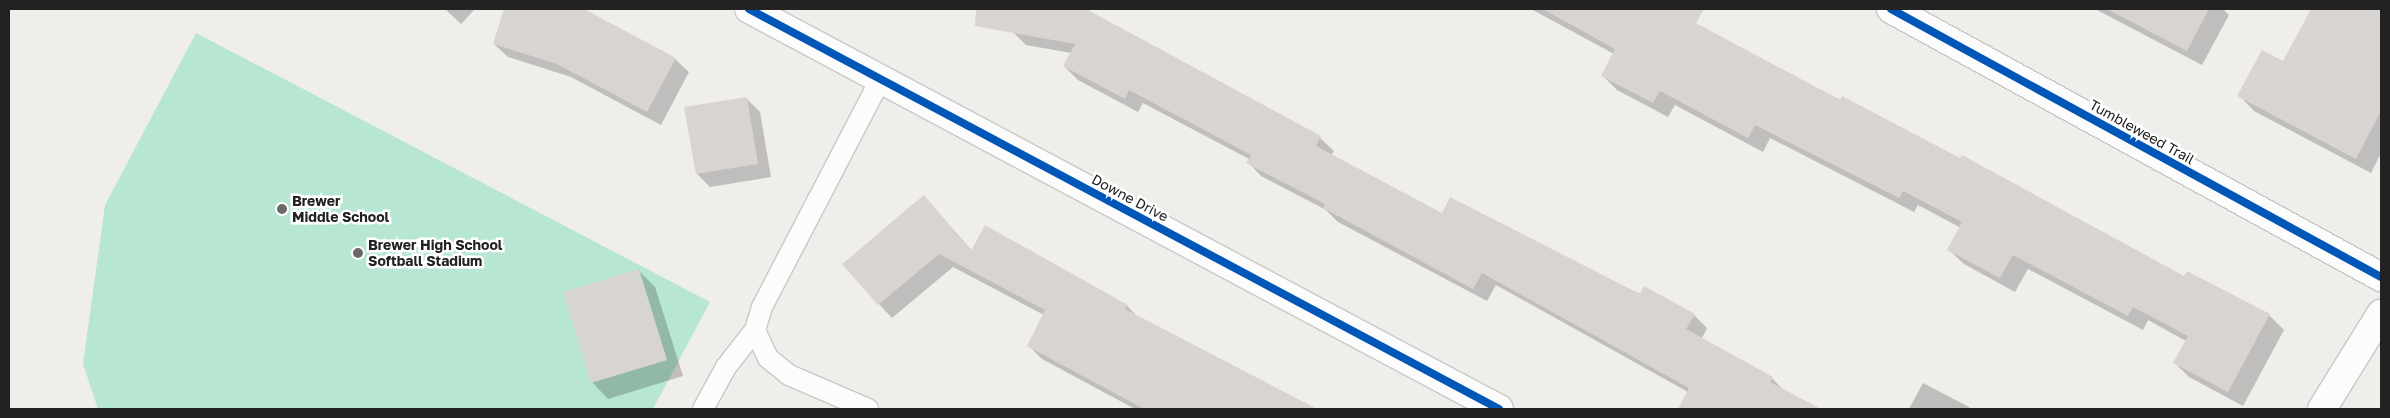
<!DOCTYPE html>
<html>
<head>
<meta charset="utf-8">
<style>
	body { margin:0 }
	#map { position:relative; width:2390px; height:418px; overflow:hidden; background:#f0eeeb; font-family:"Golos Text",sans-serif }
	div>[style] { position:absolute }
	.pitch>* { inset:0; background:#b7e6d2 }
	.shadow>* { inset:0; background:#0003 }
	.building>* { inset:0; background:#d7d4d2 }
	.roads { filter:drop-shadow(1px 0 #c9c8c7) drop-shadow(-1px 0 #c9c8c7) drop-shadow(0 1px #c9c8c7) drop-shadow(0 -1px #c9c8c7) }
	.service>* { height:20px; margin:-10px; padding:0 10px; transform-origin:10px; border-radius:10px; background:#fdfcfc }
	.minor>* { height:28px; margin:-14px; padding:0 14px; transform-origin:14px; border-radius:14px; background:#fdfcfc }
	.tertiary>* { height:28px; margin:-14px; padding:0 14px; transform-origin:14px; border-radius:14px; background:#fdfcfc }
	.cycleway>* { height:8px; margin:-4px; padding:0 4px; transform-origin:4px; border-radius:4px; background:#0057b8 }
	.dots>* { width:14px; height:14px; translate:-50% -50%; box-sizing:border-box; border:2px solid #fff; border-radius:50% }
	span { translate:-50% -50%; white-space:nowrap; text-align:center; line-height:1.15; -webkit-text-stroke:5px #fff; paint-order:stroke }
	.street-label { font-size:14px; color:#222 }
	.poi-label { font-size:14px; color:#222; font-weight:700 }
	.left { translate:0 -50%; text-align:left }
	.frame { position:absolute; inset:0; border:10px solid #222; pointer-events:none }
</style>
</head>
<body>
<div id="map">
	<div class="pitch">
		<i style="clip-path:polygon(196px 33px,710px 302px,653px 409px,98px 409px,83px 364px,105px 205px)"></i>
	</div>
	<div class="shadow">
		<i style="clip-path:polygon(445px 9px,475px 9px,461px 24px)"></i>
		<i style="clip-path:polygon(505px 9px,581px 9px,675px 59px,689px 72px,661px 125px,571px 77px,508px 57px,494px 44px)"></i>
		<i style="clip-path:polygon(1017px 9px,1083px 9px,1320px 138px,1334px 151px,1331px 156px,1442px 215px,1694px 315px,1707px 328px,1701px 340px,1772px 378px,1785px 392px,1818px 409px,1692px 409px,1684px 401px,1688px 392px,1496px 285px,1487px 301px,1338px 222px,1326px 210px,1261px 176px,1248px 162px,1249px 159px,1143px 103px,1138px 112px,1078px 80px,1064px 66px,1071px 53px,1026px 45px,1013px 32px)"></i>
		<i style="clip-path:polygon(1531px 9px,1664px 9px,2185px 278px,2269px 315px,2284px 330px,2243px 406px,2189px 377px,2175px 363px,2186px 341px,2148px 320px,2143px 330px,2028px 269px,2015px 292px,1964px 264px,1949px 250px,1961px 228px,1918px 205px,1914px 212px,1770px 138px,1763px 152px,1675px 105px,1668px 117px,1617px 90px,1602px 75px,1614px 54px)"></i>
		<i style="clip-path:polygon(2095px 9px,2223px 9px,2229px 15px,2202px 65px)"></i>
		<i style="clip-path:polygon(2335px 9px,2381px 9px,2381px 153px,2371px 173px,2254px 111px,2239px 95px,2284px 63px,2314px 53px)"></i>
		<i style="clip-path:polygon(746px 98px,760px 112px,771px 177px,710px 187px,697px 174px)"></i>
		<i style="clip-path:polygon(924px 196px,972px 251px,1127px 306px,1139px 318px,1314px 409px,1135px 409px,1042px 359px,1028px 345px,1044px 315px,953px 267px,892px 318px,879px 304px)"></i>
		<i style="clip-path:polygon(639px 271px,655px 287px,683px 376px,608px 399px,592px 382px)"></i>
		<i style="clip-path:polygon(1923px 383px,1969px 407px,1971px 409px,1909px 409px)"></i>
	</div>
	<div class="building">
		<i style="clip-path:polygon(504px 9px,584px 9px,676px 58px,647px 112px,557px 64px,493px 44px)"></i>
		<i style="clip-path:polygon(976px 9px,1086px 9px,1321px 136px,1316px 146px,1442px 213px,1450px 197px,1640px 294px,1644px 286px,1695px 314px,1686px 329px,1773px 377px,1770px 382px,1821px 409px,1678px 409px,1689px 388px,1482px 273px,1473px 289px,1323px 208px,1325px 204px,1246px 163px,1251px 155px,1129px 90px,1125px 99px,1063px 66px,1075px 44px,975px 26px)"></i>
		<i style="clip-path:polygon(1543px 9px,1704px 9px,1696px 23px,1840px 100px,1842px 96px,1960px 158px,1962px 155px,2184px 276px,2187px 271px,2270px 314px,2228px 392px,2173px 363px,2188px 336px,2133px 307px,2128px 316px,2013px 255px,2000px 278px,1947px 250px,1962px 222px,1903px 191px,1899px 198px,1755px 125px,1748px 138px,1660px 91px,1653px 103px,1601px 76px,1615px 49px)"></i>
		<i style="clip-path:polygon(2107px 9px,2209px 9px,2187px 51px)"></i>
		<i style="clip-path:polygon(2311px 9px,2381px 9px,2381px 111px,2356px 159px,2237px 96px,2262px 50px,2283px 61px)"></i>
		<i style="clip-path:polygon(747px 97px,758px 164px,696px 174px,684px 107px)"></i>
		<i style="clip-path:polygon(924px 195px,971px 251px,985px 225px,1128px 305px,1125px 309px,1317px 409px,1144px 409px,1027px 346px,1045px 310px,939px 254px,878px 305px,842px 264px)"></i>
		<i style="clip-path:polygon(639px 269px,667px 360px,591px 383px,563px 292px)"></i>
	</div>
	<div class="roads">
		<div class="service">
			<i style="left:703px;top:409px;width:48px;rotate:-61.3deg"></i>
			<i style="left:726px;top:367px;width:47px;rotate:-51.9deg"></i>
			<i style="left:868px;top:409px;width:86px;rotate:-156.7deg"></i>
			<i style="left:789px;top:375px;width:27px;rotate:-141deg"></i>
			<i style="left:768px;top:358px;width:31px;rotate:-115deg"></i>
			<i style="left:755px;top:330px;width:24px;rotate:-73deg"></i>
			<i style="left:762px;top:307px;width:256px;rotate:-62.5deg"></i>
		</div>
		<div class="minor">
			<i style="left:749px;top:9px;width:850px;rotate:28.07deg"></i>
			<i style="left:2322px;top:409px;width:112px;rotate:-58.2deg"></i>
		</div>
		<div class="tertiary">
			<i style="left:1891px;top:9px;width:559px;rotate:28.68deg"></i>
		</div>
	</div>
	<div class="cycleway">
		<i style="left:749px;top:9px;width:850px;rotate:28.07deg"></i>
		<i style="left:1891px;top:9px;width:559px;rotate:28.68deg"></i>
	</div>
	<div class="dots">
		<i style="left:282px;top:209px;background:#6a6968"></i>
		<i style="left:358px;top:253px;background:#6a6968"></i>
	</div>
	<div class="street-label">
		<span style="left:2142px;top:132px;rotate:29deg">Tumbleweed Trail</span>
		<span style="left:1130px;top:198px;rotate:28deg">Downe Drive</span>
	</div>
	<div class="poi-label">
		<span class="left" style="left:292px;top:209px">Brewer<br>Middle School</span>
		<span class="left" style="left:368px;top:253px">Brewer High School<br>Softball Stadium</span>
	</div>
	<div class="frame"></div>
</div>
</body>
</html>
